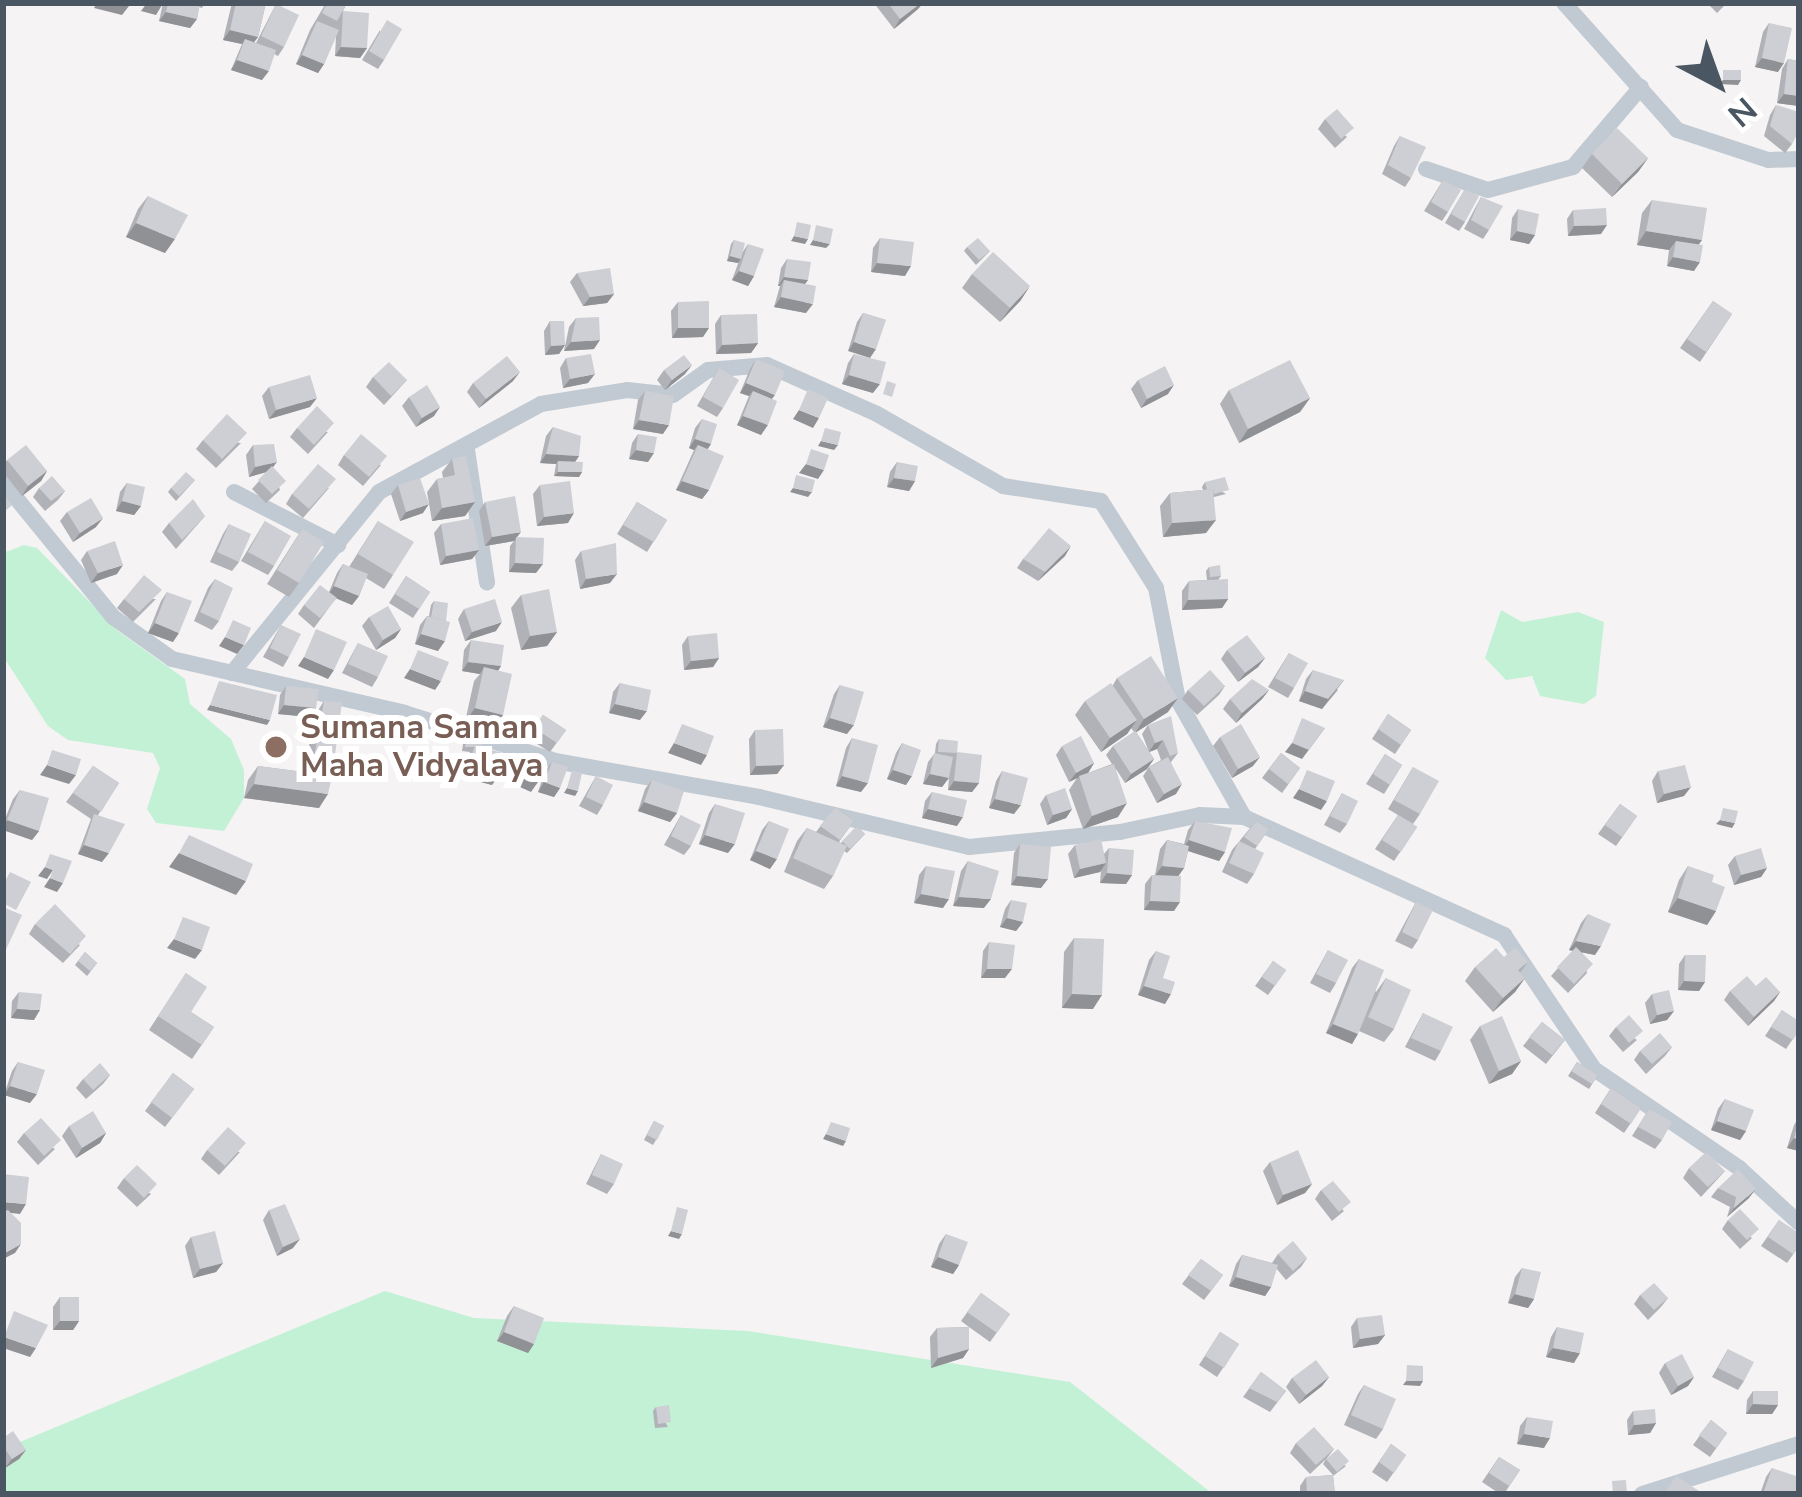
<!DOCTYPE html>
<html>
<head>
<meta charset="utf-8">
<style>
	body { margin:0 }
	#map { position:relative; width:1802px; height:1497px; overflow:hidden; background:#f5f3f3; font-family:"Nunito Sans",sans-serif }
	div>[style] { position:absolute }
	.green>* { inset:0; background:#c3f1d5 }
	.minor>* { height:16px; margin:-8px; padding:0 8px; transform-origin:8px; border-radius:8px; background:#c1cad2 }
	.wall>* { inset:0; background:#b0b2b7 }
	.shaded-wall>* { inset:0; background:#909195 }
	.building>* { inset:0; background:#cdcfd5 }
	.dots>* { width:33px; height:33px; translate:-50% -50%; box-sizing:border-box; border:6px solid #fff; border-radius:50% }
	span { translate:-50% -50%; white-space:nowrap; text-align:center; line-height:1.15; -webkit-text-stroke:12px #fff; paint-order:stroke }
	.education-label { font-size:33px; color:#785e54; font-weight:700 }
	.left { translate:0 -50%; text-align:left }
	.frame { position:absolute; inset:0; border:6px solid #4a5661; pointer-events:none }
	.north { position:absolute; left:1658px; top:24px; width:120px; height:120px; -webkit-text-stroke:9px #fff; paint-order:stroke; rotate:139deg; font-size:33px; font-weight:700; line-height:48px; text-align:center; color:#4a5661 }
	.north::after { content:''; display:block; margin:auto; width:42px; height:54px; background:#4a5661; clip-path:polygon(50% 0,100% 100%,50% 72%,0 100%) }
</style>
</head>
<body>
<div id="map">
	<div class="green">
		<i style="clip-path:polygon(24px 545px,37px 548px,118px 631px,185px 679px,190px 704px,231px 739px,244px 770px,244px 798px,224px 831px,156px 823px,147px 809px,160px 768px,153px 753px,68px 740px,48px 726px,3px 656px,3px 553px)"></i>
		<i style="clip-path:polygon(1501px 610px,1522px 622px,1578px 612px,1604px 622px,1596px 696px,1584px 704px,1540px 696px,1532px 676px,1506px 680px,1485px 658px)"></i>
		<i style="clip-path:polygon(385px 1291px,474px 1318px,748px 1331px,1070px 1382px,1213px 1494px,3px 1494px,3px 1449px)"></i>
	</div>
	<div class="minor">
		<i style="left:1564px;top:3px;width:170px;rotate:48.3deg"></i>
		<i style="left:1677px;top:130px;width:96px;rotate:18.2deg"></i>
		<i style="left:1768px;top:160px;width:31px;rotate:-2deg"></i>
		<i style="left:1426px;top:169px;width:65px;rotate:18.7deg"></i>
		<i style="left:1488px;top:190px;width:88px;rotate:-15.1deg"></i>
		<i style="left:1573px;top:167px;width:105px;rotate:-49.6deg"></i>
		<i style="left:467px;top:450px;width:134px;rotate:81.4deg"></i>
		<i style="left:3px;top:482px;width:174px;rotate:50.8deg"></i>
		<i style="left:113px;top:617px;width:72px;rotate:35.4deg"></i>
		<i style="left:172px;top:659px;width:239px;rotate:13deg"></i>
		<i style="left:405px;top:713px;width:157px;rotate:17.7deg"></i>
		<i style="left:555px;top:761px;width:207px;rotate:10deg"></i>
		<i style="left:759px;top:797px;width:216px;rotate:13.4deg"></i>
		<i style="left:969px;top:847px;width:152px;rotate:-5.7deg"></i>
		<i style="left:1120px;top:832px;width:82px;rotate:-12deg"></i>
		<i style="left:1200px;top:815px;width:44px;rotate:2.6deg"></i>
		<i style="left:1244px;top:817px;width:286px;rotate:24.4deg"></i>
		<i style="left:1504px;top:935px;width:161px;rotate:56.1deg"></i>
		<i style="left:1594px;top:1069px;width:176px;rotate:34.3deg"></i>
		<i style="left:1739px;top:1168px;width:81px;rotate:42.5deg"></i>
		<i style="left:234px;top:492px;width:117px;rotate:27deg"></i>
		<i style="left:232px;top:673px;width:233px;rotate:-50.9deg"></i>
		<i style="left:379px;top:492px;width:184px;rotate:-28.5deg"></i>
		<i style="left:541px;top:404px;width:87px;rotate:-9.2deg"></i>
		<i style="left:627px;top:390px;width:46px;rotate:6.2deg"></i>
		<i style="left:673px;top:395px;width:43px;rotate:-35.5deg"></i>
		<i style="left:708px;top:370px;width:59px;rotate:-4.8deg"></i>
		<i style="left:767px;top:365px;width:120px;rotate:24deg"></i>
		<i style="left:877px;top:414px;width:145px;rotate:29.7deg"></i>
		<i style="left:1003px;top:486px;width:99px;rotate:8.7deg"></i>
		<i style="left:1101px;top:501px;width:103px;rotate:57.7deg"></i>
		<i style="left:1156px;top:588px;width:114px;rotate:78.9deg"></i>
		<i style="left:1178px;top:700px;width:134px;rotate:60.6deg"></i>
		<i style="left:1642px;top:1494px;width:165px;rotate:-17.7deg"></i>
	</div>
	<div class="wall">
		<i style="clip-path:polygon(163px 3px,205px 3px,202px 8px,199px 7px,197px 19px,190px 28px,159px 21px)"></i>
		<i style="clip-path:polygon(232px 3px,266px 3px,258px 37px,254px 42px,256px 43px,276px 4px,284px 47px,278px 56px,274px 54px,262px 80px,231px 70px,242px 44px,223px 40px)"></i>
		<i style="clip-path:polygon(326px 3px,347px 3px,343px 11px,367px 48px,360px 58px,335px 56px,336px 36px,324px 64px,318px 73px,296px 64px,310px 30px)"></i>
		<i style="clip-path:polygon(874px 3px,923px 3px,918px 9px,894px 29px)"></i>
		<i style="clip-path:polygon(1707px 3px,1727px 3px,1717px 13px)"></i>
		<i style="clip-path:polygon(1769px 23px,1778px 72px,1755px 67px,1763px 32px)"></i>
		<i style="clip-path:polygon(380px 30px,384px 60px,378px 69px,362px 60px)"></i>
		<i style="clip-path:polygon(1788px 59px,1799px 61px,1799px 106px,1777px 103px,1782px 69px)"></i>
		<i style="clip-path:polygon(1776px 105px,1792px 144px,1785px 153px,1764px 136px,1770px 115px)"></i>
		<i style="clip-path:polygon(1325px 119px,1347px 137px,1335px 148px,1318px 129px)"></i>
		<i style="clip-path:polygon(1400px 136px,1411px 178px,1405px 187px,1382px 174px,1394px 146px)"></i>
		<i style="clip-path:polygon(1592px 154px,1648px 158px,1638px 172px,1612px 197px,1582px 168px)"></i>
		<i style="clip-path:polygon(1443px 180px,1448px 212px,1442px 221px,1424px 211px)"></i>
		<i style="clip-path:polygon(1465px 189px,1465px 222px,1459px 231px,1445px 223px)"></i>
		<i style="clip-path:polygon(148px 196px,165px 253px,126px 237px,138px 209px)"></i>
		<i style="clip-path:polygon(1481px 197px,1489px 230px,1483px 239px,1464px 229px)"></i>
		<i style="clip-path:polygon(1652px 200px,1702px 240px,1698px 244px,1694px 271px,1667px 266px,1669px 250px,1637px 245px,1642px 213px)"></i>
		<i style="clip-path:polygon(1518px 209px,1535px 235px,1529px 244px,1510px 240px,1512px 218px)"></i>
		<i style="clip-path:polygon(1573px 210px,1601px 234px,1568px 236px,1567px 219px)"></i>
		<i style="clip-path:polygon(880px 238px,905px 276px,871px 272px,873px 248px)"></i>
		<i style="clip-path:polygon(734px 240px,742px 253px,748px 244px,754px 276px,748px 286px,732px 280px,739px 261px,738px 263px,727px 261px,731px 244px)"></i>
		<i style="clip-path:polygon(967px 247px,990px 251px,976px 265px,964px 251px)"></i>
		<i style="clip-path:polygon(787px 259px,808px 280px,805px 284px,806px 313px,774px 307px,780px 286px,778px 286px,781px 268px)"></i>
		<i style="clip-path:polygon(577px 273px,614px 294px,607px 303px,583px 306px,570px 282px)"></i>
		<i style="clip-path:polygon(972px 274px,1021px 300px,1000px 322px,962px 288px)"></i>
		<i style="clip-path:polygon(1713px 301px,1732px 314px,1700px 362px,1680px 348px)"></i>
		<i style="clip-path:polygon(678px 302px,703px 337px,672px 338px,671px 311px)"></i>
		<i style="clip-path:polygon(863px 313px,886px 320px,848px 351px,857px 322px)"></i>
		<i style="clip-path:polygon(721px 315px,758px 343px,751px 353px,716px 354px,715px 324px)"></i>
		<i style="clip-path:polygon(576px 318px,594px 349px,564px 351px,569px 327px)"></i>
		<i style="clip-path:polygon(550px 321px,565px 345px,559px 354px,545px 355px,544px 331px)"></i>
		<i style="clip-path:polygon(854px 354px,873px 393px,842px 384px,848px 363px)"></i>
		<i style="clip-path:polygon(566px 358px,588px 383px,563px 388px,560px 368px)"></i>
		<i style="clip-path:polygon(756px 359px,772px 399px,761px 435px,737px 425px,749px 396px,740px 393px,750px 369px)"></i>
		<i style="clip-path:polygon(719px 368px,723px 408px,717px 417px,697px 406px)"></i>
		<i style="clip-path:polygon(664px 370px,685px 374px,665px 390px,657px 380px)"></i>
		<i style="clip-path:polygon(373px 377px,407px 380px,384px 405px,366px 387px)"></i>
		<i style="clip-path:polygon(1138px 380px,1168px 394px,1141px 408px,1131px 389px)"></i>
		<i style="clip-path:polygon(513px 381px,479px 408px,467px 392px,473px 383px)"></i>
		<i style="clip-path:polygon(269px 387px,310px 407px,269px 419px,262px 396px)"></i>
		<i style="clip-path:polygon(1229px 390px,1310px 398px,1300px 412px,1239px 443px,1220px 404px)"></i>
		<i style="clip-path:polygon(645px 391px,663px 434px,633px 429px,638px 400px)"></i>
		<i style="clip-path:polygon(409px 397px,434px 416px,416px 427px,402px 406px)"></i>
		<i style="clip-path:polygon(702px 419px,711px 444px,708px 449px,709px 490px,702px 499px,676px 490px,694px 450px,689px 448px,695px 428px)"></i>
		<i style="clip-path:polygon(553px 427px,579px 456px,575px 462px,582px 472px,579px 477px,554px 476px,556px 464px,540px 463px,546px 436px)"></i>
		<i style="clip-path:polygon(297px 428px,328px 432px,308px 454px,290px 437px)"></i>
		<i style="clip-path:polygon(638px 434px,648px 462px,629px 459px,632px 443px)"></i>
		<i style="clip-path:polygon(203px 440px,241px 443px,216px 468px,196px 449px)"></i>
		<i style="clip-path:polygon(253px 445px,273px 467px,280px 490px,266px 503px,252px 489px,267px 472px,249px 477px,246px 455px)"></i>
		<i style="clip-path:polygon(344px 455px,381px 465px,363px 486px,338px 465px)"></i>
		<i style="clip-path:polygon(452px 459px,475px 502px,465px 516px,432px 521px,427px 492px,437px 479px,443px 478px,442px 472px)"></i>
		<i style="clip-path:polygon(7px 460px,47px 471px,41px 481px,22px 496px,3px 472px,3px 467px)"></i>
		<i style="clip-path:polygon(897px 462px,915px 481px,909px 491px,887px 487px,890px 472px)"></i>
		<i style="clip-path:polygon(195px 480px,176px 501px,168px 492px,171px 488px)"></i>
		<i style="clip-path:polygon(1205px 482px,1226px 494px,1214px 497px,1206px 533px,1163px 537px,1160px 506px,1170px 493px,1203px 490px,1202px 487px)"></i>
		<i style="clip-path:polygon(127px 483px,141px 506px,134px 515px,116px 511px,120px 492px)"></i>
		<i style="clip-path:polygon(398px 485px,423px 513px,400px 521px,391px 494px)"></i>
		<i style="clip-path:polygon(540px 485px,568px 523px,537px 526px,533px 494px)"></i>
		<i style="clip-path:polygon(39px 488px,65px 491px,58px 500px,45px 511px,33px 497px)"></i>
		<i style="clip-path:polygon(329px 488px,303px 518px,286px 504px,292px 494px)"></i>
		<i style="clip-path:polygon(485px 502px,517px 537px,536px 573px,509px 572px,510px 546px,514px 541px,485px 546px,479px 511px)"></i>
		<i style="clip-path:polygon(637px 502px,667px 520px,647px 552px,617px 534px)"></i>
		<i style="clip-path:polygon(67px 512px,96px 527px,73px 542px,60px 521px)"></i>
		<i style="clip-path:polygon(205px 516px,176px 549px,162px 532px,169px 523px)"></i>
		<i style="clip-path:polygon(265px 521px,274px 566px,268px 575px,241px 561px)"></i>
		<i style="clip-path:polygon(378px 521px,393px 575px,384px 589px,366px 578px,359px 596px,352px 605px,336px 598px,314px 628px,298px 614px,304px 605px,329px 592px,337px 573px,343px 564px,349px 567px)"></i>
		<i style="clip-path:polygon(229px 524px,239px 562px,232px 571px,210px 562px,223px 534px)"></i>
		<i style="clip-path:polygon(441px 524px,479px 550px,472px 559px,440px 565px,434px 533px)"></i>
		<i style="clip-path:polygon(302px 529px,299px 583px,289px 597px,267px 584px)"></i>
		<i style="clip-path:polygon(87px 551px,117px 574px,91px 583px,81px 560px)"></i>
		<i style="clip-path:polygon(581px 551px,610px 583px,580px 589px,575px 560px)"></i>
		<i style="clip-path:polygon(1065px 556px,1038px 581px,1017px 568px,1023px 559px)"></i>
		<i style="clip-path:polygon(1209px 567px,1221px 576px,1218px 580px,1228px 599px,1222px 608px,1182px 610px,1182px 591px,1189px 581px,1207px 580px,1206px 571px)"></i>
		<i style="clip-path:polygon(406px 576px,430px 592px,413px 618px,389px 603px)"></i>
		<i style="clip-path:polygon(215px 579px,219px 621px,212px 630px,194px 621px,208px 588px)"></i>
		<i style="clip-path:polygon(167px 592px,173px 642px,148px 633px,161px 601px)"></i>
		<i style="clip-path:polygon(521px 595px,557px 632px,547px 646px,521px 650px,511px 608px)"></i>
		<i style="clip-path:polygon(124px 599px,156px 599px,133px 622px,117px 608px)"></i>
		<i style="clip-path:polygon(434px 601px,446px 621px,438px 651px,415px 644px,420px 625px,427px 616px,429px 616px,431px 605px)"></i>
		<i style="clip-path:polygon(464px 609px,496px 631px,465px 641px,458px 619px)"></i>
		<i style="clip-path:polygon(369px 617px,401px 629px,395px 638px,376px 650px,362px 626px)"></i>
		<i style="clip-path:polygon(281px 625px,289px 657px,283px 667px,263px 657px)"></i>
		<i style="clip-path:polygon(688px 636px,719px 658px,713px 667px,684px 670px,682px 645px)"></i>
		<i style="clip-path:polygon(471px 640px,501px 666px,498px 671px,503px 715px,493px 729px,465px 722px,474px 681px,480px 674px,462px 671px,464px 650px)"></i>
		<i style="clip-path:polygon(358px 643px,378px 677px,372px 687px,342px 673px)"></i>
		<i style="clip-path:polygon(1227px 650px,1265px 658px,1258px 667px,1238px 682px,1221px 659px)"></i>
		<i style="clip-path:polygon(1289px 653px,1294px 688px,1288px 698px,1268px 687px)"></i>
		<i style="clip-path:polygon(1313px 670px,1338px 690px,1322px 709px,1299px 701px,1306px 679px)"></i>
		<i style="clip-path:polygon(1117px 678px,1168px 712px,1136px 732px,1154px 759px,1147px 769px,1125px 783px,1116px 769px,1118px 817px,1083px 829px,1069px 790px,1077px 778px,1069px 782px,1056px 755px,1062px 746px,1094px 763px,1088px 773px,1112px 764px,1106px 755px,1113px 746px,1134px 732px,1131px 728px,1127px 734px,1101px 752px,1075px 715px,1085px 701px,1113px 685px)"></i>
		<i style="clip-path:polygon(620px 683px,640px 720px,609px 713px,613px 692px)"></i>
		<i style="clip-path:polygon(840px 685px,847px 734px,823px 727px,834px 694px)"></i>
		<i style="clip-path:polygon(286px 686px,316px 708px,310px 717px,278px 714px,280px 695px)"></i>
		<i style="clip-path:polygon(1225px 686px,1219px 695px,1197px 715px,1182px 699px,1188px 690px)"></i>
		<i style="clip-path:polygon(1269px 690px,1262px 699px,1236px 723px,1223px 709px,1230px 699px)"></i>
		<i style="clip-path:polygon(324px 701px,329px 776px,319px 808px,244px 798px,248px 780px,258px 766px,304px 772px,315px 715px)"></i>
		<i style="clip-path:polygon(1388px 714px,1411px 730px,1395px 754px,1372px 739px)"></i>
		<i style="clip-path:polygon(543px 715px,566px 730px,550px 752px,527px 738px)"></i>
		<i style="clip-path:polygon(1148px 725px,1178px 753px,1171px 762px,1176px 794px,1157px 803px,1143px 776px,1149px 767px,1161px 760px,1157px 749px,1149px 752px,1142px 734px)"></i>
		<i style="clip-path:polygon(755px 730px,784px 765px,777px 774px,750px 775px,749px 739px)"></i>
		<i style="clip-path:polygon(467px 733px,480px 747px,492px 785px,462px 777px,470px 752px,462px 751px,464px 738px)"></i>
		<i style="clip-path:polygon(1220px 737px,1253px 766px,1232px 778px,1213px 746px)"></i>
		<i style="clip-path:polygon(852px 738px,861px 792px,836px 786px,846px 748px)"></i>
		<i style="clip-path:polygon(939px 739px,957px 752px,979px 783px,972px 792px,948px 790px,949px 777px,942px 787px,923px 784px,928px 762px,935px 753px,936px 744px)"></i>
		<i style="clip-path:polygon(902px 743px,906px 785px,887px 779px,896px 753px)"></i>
		<i style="clip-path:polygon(1281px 753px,1300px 768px,1282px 793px,1262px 778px)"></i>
		<i style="clip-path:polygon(1385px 754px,1402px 765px,1384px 794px,1366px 784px)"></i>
		<i style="clip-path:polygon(552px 762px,560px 788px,554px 797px,538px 792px,545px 771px)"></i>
		<i style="clip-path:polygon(93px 766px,119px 783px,98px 815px,102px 862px,78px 854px,91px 819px,66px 802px)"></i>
		<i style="clip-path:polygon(1413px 767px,1420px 814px,1413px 824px,1388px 809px)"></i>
		<i style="clip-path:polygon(1002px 771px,1014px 814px,989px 808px,996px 781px)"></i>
		<i style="clip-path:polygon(1658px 771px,1684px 796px,1657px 803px,1652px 781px)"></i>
		<i style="clip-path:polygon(596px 776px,603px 805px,597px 815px,579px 806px)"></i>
		<i style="clip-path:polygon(652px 780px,677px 813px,670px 822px,638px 811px,645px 789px)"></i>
		<i style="clip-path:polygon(20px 790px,39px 831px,32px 840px,3px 830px,3px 824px,13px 799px)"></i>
		<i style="clip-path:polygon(932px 792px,957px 826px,922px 818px,925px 801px)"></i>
		<i style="clip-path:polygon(1342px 793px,1347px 824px,1340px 833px,1324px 825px)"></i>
		<i style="clip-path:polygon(1046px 795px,1072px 809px,1066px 818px,1047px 825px,1040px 804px)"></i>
		<i style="clip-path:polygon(715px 804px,728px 853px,699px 844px,709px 813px)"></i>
		<i style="clip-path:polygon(1620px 804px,1637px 816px,1616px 846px,1598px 834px)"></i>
		<i style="clip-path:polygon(835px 807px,854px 821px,839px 842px,841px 843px,857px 826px,865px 834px,847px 853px,844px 851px,833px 876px,824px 889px,784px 872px,797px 841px,807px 828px,816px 832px)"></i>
		<i style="clip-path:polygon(681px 815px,691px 846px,684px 855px,664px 845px)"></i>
		<i style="clip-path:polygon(1398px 815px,1417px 827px,1394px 861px,1375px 849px)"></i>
		<i style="clip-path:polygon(769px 821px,770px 869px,750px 860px,762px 830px)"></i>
		<i style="clip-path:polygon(1195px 821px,1225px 852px,1219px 861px,1188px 851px,1184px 868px,1178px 876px,1174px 911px,1144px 910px,1145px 884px,1152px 875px,1155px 875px,1160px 849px,1167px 840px,1184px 844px,1188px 830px)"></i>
		<i style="clip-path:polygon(1256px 821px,1269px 829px,1255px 849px,1254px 874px,1247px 884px,1222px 872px,1232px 850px)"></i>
		<i style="clip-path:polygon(1020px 844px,1041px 888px,1011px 885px,1014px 853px)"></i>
		<i style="clip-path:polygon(1075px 845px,1104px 854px,1109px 848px,1132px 875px,1126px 884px,1100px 883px,1101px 870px,1100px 872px,1074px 878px,1068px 854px)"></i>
		<i style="clip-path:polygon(1735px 856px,1767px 868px,1761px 877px,1734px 885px,1728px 865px)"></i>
		<i style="clip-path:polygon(968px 861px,984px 908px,953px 906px,961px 871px)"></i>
		<i style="clip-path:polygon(926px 866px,943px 908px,914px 903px,919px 875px)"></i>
		<i style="clip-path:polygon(1688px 866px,1712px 882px,1716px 911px,1707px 925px,1668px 912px,1679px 880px)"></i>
		<i style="clip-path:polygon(1011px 900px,1023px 922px,1016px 931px,1000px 927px,1005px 909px)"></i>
		<i style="clip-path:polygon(1416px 902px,1418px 940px,1412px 949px,1395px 941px)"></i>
		<i style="clip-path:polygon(1588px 914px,1595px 955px,1582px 952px,1587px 973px,1568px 993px,1551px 976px,1573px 951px,1569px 950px,1581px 923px)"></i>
		<i style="clip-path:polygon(35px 924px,80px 945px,63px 963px,29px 934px)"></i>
		<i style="clip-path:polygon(1074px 938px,1093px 1009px,1062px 1008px,1064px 952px)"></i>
		<i style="clip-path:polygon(989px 942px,1005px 978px,981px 978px,983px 951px)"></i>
		<i style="clip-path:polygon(1328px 950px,1336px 983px,1330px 993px,1310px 983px)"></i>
		<i style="clip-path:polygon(1156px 951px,1163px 978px,1165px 1004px,1138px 995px,1149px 960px)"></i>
		<i style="clip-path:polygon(85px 952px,97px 963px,87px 976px,75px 965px)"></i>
		<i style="clip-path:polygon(1685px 955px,1705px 982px,1699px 991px,1678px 990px,1679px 964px)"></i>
		<i style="clip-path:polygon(1504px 957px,1528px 962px,1520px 973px,1525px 978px,1515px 992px,1493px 1012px,1465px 981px,1475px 967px)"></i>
		<i style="clip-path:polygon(1359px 959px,1376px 992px,1386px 978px,1394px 1029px,1384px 1042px,1359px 1031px,1352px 1044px,1326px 1033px,1352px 968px)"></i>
		<i style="clip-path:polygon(1273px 961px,1286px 970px,1268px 995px,1255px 986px)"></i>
		<i style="clip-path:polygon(186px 973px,191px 1012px,214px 1027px,192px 1059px,149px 1030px)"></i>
		<i style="clip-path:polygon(1756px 986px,1780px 992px,1774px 1001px,1748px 1026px,1724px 1000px,1730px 991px)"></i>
		<i style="clip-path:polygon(19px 992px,34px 1020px,11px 1018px,12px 1001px)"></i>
		<i style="clip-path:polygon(1652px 994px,1674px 1011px,1667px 1020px,1650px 1024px,1645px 1003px)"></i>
		<i style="clip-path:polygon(1782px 1010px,1799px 1030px,1786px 1049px,1765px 1036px)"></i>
		<i style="clip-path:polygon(1423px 1013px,1441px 1051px,1435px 1061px,1405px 1047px)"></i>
		<i style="clip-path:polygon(1542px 1022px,1565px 1040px,1546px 1064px,1523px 1046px)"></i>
		<i style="clip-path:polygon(1480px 1026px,1521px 1061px,1512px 1074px,1489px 1084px,1470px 1040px)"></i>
		<i style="clip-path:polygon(1616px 1027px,1637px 1040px,1623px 1052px,1609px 1036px)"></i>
		<i style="clip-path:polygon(1672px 1047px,1665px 1056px,1646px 1074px,1634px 1060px,1640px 1051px)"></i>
		<i style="clip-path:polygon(18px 1062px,30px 1103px,4px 1095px,12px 1071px)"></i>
		<i style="clip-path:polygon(1577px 1062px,1598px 1075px,1589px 1089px,1568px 1076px)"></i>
		<i style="clip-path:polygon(173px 1073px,194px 1089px,165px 1127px,145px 1111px)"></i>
		<i style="clip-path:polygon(110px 1075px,103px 1084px,86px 1099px,76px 1088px,83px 1079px)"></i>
		<i style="clip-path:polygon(1611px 1088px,1641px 1108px,1624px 1133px,1595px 1113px)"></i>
		<i style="clip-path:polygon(1725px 1099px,1746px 1131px,1740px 1140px,1711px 1130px,1718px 1109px)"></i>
		<i style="clip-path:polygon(1649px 1109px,1662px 1140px,1655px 1149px,1632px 1136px)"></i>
		<i style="clip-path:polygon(1799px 1117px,1799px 1151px,1787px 1148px,1794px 1125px)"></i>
		<i style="clip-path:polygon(654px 1121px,664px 1126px,653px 1145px,644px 1140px)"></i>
		<i style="clip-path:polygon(69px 1126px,106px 1133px,100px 1143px,76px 1158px,62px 1136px)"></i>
		<i style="clip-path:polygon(24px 1133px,55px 1149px,38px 1165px,17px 1142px)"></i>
		<i style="clip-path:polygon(207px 1150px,240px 1152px,219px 1175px,201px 1159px)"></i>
		<i style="clip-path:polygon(601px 1154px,614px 1184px,607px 1194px,586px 1184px)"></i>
		<i style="clip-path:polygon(1270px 1162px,1312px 1184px,1305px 1193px,1277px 1205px,1263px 1171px)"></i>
		<i style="clip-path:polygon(1689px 1168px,1725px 1171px,1701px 1197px,1683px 1178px)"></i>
		<i style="clip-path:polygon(124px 1178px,151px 1194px,137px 1207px,117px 1188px)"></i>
		<i style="clip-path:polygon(1718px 1188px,1749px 1198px,1727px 1217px,1730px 1207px,1711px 1197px)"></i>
		<i style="clip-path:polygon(1321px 1190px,1344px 1211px,1332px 1221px,1315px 1199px)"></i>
		<i style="clip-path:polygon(269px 1210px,293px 1248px,277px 1256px,263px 1220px)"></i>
		<i style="clip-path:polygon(1728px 1220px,1752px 1238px,1740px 1249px,1722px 1229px)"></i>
		<i style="clip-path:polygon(1779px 1220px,1799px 1246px,1787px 1263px,1761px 1246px)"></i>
		<i style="clip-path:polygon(946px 1234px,959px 1265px,953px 1274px,931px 1267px,939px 1244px)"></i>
		<i style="clip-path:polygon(191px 1237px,223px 1263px,216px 1272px,193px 1278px,185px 1246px)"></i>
		<i style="clip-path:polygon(1278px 1254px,1307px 1258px,1301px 1267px,1286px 1280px,1276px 1268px,1271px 1287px,1265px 1296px,1229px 1286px,1236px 1264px,1242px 1255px,1272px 1263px)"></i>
		<i style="clip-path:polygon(1201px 1259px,1223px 1275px,1204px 1300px,1182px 1284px)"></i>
		<i style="clip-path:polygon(1522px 1268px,1534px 1299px,1528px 1308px,1508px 1303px,1515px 1277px)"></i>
		<i style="clip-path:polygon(981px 1293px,1010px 1314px,990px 1342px,969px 1327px,969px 1349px,963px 1358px,931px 1368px,930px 1337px,937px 1328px,969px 1327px,961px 1321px)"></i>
		<i style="clip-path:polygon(1640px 1295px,1668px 1298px,1661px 1307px,1648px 1320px,1634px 1304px)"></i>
		<i style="clip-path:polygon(60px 1297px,79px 1321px,73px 1330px,53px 1330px,53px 1307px)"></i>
		<i style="clip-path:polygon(514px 1306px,534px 1344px,528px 1353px,497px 1341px,507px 1316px)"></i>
		<i style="clip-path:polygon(1357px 1318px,1385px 1335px,1378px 1344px,1353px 1348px,1351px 1327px)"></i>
		<i style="clip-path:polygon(1557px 1327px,1574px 1363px,1546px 1357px,1551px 1337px)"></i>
		<i style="clip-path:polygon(1220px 1332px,1239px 1344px,1217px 1377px,1199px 1365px)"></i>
		<i style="clip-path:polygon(1728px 1349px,1744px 1381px,1738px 1390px,1712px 1377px)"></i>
		<i style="clip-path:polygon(1665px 1363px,1694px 1377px,1688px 1386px,1671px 1395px,1659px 1373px)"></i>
		<i style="clip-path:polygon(1261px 1372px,1286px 1391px,1270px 1412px,1243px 1397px)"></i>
		<i style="clip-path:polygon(1329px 1377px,1322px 1386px,1299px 1404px,1286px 1387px,1292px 1378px)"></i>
		<i style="clip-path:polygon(1364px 1385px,1383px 1429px,1376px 1439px,1344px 1425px,1358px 1394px)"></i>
		<i style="clip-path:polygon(1753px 1391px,1778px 1405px,1772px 1414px,1746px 1414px,1747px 1400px)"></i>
		<i style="clip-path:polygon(656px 1407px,668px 1427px,655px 1428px,653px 1411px)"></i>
		<i style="clip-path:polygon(1633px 1411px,1656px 1423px,1650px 1433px,1628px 1435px,1627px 1420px)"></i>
		<i style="clip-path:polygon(1527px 1417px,1544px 1448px,1517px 1444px,1520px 1426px)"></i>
		<i style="clip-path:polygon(1711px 1420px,1727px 1433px,1710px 1457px,1693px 1445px)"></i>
		<i style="clip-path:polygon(3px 1438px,26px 1450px,19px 1459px,5px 1468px,3px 1465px)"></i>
		<i style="clip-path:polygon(1296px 1443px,1334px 1449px,1327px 1458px,1346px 1466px,1333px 1476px,1335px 1494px,1300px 1494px,1300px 1486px,1306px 1477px,1333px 1475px,1323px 1464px,1326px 1459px,1310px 1474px,1290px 1453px)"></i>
		<i style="clip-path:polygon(1391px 1444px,1406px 1455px,1387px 1482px,1372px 1472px)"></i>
		<i style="clip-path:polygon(1499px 1457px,1520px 1470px,1504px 1494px,1500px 1494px,1482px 1482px)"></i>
		<i style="clip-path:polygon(1772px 1468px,1797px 1494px,1760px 1494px,1766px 1477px)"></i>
	</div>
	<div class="shaded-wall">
		<i style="clip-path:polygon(97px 3px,117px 3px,129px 6px,122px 15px,94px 8px)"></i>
		<i style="clip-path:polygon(147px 3px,153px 3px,162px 5px,156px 15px,141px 11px)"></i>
		<i style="clip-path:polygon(921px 3px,923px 3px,918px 9px,894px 29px,900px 19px)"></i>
		<i style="clip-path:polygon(166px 12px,197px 19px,190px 28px,159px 21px)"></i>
		<i style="clip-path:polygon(230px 30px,258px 37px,251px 46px,245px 39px,242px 44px,223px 40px)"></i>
		<i style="clip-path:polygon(341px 47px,367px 48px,360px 58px,335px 56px)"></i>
		<i style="clip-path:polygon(302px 55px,324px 64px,318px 73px,296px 64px)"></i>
		<i style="clip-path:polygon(1762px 58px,1784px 63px,1778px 72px,1755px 67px)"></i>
		<i style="clip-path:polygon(237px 60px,269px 71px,262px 80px,231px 70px)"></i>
		<i style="clip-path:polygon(1723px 80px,1741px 80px,1738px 85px,1719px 84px)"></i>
		<i style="clip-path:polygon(1784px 94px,1799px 96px,1799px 106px,1777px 103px)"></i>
		<i style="clip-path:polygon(1648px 158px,1638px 172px,1612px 197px,1622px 184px)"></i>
		<i style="clip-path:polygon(136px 223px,175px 239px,165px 253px,126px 237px)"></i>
		<i style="clip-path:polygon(1607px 225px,1601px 234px,1568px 236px,1574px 226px)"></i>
		<i style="clip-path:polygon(1517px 231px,1535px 235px,1529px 244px,1510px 240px)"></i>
		<i style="clip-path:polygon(1646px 231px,1702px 240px,1692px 254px,1676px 241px,1669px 250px,1637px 245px)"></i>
		<i style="clip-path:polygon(794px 236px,808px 239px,805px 244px,791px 241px)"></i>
		<i style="clip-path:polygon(813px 240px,830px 244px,826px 248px,810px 245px)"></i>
		<i style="clip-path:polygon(730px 256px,741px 259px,738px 263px,727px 261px)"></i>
		<i style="clip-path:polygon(1673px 257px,1700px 262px,1694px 271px,1667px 266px)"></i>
		<i style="clip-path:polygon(877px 263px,911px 266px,905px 276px,871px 272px)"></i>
		<i style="clip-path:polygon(739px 271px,754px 276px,748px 286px,732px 280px)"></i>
		<i style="clip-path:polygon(784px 277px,808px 280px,801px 289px,784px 280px,780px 286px,778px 286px)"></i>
		<i style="clip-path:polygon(1030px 286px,1021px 300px,1000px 322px,1010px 308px)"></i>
		<i style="clip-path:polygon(614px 294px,607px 303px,583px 306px,590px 297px)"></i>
		<i style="clip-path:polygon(781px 297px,813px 304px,806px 313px,774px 307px)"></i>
		<i style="clip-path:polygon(678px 328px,709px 328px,703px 337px,672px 338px)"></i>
		<i style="clip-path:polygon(600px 340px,594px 349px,564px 351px,571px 342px)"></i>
		<i style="clip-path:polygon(854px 342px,876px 349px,870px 358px,848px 351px)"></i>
		<i style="clip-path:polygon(758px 343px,751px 353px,716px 354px,722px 345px)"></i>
		<i style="clip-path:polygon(565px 345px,559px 354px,545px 355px,551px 346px)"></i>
		<i style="clip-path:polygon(692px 365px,685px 374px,665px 390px,672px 380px)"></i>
		<i style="clip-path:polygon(520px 372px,513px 381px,479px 408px,486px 399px)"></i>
		<i style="clip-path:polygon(595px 374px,588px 383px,563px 388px,570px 379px)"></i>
		<i style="clip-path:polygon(849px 375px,880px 384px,873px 393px,842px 384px)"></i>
		<i style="clip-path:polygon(746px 383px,775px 395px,768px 404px,753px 391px,749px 396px,740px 393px)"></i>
		<i style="clip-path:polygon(1174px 385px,1168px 394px,1141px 408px,1147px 399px)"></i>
		<i style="clip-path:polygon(317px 398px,310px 407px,269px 419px,276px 410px)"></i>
		<i style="clip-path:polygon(1310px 398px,1300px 412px,1239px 443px,1248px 429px)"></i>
		<i style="clip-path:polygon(440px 407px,434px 416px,416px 427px,422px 418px)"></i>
		<i style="clip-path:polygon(799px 410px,819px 418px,813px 428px,793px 419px)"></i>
		<i style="clip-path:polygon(743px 416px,768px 425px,761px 435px,737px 425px)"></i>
		<i style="clip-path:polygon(639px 420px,669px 425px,663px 434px,633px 429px)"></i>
		<i style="clip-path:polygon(695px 439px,711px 444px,704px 453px,698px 445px,694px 450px,689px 448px)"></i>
		<i style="clip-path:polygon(821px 441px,838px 445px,834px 450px,818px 446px)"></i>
		<i style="clip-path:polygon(636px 450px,654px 453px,648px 462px,629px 459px)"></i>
		<i style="clip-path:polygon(546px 454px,579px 456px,573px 465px,558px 461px,556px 464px,540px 463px)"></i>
		<i style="clip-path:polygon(277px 462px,270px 471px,249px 477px,255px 467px)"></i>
		<i style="clip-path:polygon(806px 464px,824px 470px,818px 479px,799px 473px)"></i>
		<i style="clip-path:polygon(47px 471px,41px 481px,22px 496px,28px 486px)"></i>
		<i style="clip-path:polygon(558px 472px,582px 472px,579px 477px,554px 476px)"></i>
		<i style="clip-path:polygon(894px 478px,915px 481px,909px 491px,887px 487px)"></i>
		<i style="clip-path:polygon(682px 481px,709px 490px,702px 499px,676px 490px)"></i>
		<i style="clip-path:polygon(793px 488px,812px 492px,808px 497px,790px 492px)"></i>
		<i style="clip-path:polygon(122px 501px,141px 506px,134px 515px,116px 511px)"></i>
		<i style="clip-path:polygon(475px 502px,465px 516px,432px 521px,442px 508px)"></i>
		<i style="clip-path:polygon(429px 504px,423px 513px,400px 521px,406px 512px)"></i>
		<i style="clip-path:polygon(574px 513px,568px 523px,537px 526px,544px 517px)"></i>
		<i style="clip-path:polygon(103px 518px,96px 527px,73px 542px,80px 533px)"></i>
		<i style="clip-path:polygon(1216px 520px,1206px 533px,1163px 537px,1172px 523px)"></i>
		<i style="clip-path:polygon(521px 532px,514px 541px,485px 546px,492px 537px)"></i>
		<i style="clip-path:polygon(1071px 546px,1065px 556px,1038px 581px,1045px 572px)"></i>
		<i style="clip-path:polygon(479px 550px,472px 559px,440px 565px,446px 556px)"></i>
		<i style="clip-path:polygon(515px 563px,543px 564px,536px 573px,509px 572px)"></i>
		<i style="clip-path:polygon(123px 565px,117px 574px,91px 583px,98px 573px)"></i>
		<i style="clip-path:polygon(617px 574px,610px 583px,580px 589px,586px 579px)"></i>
		<i style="clip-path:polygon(334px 586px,359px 596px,352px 605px,328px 595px)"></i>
		<i style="clip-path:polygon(1228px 599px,1222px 608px,1182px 610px,1188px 600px)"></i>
		<i style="clip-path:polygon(502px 622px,496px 631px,465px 641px,472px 632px)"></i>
		<i style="clip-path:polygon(155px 623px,179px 633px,173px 642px,148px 633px)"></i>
		<i style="clip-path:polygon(401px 629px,395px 638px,376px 650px,383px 640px)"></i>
		<i style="clip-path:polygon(557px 632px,547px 646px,521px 650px,530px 636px)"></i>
		<i style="clip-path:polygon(421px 634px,445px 641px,438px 651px,415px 644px)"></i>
		<i style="clip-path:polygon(225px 637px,244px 645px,237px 654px,219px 646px)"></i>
		<i style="clip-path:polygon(304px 657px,334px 670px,328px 679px,298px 666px)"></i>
		<i style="clip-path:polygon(719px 658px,713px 667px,684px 670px,691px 661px)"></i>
		<i style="clip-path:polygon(1265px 658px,1258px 667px,1238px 682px,1245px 673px)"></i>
		<i style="clip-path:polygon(468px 662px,501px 666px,495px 675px,484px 667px,480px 674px,462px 671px)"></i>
		<i style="clip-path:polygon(410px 669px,441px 681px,435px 690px,404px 678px)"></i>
		<i style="clip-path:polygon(1344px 680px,1322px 709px,1299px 701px,1305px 691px)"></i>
		<i style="clip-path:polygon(1269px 690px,1262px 699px,1236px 723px,1242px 713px)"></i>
		<i style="clip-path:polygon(1178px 698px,1168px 712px,1135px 733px,1144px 719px)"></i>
		<i style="clip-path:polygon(615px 704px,647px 711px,640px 720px,609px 713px)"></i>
		<i style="clip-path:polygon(210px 705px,270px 720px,267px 725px,207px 710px)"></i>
		<i style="clip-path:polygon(284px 705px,316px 708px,310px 717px,278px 714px)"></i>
		<i style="clip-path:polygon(475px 708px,503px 715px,493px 729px,465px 722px)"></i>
		<i style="clip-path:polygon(830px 718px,854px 725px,847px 734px,823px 727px)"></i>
		<i style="clip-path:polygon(1137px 720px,1127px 734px,1101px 752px,1110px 738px)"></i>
		<i style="clip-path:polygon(1325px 728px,1302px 759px,1285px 752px,1292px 743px)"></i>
		<i style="clip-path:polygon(1163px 740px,1157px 749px,1149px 752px,1155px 743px)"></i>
		<i style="clip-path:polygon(674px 743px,707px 755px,701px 765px,668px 753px)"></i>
		<i style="clip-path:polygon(1260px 757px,1253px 766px,1232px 778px,1238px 769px)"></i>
		<i style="clip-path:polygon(1154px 759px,1147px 769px,1125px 783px,1131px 774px)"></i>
		<i style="clip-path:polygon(1094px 763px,1088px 773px,1069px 782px,1076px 773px)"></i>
		<i style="clip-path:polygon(47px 765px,76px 775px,69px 784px,40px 775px)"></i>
		<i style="clip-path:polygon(784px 765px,777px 774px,750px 775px,756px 766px)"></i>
		<i style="clip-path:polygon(468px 767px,499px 776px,492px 785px,462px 777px)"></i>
		<i style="clip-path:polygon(312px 769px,333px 770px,323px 784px,302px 783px)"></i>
		<i style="clip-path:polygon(893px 770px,912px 776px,906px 785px,887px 779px)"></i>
		<i style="clip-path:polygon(517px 774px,538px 782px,531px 792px,511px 783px)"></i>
		<i style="clip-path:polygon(930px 774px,949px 778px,942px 787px,923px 784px)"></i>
		<i style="clip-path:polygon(842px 776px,868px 783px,861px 792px,836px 786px)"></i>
		<i style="clip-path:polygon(954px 781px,979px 783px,972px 792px,948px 790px)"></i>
		<i style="clip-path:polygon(544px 782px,560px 788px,554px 797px,538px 792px)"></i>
		<i style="clip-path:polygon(254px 784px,328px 794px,319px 808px,244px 798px)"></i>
		<i style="clip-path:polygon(1182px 784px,1176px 794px,1157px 803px,1164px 794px)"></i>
		<i style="clip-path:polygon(1691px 787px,1684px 796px,1657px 803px,1664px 794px)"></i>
		<i style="clip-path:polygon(567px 788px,578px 791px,575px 796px,564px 793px)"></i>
		<i style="clip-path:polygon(1299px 789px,1327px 801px,1321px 810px,1293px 798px)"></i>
		<i style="clip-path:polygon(995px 799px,1021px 805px,1014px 814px,989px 808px)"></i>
		<i style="clip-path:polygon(644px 802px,677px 813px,670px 822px,638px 811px)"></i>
		<i style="clip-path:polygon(1127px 803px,1118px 817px,1083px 829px,1092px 816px)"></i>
		<i style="clip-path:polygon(928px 809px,963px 817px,957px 826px,922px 818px)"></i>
		<i style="clip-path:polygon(1072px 809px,1066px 818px,1047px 825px,1053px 815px)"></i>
		<i style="clip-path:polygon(7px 820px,39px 831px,32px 840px,3px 830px)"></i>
		<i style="clip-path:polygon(1720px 820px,1735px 823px,1732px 828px,1716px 824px)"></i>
		<i style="clip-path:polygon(705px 835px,735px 844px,728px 853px,699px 844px)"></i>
		<i style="clip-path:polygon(1189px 840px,1225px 852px,1219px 861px,1182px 849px)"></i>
		<i style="clip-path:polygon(84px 845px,109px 853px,102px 862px,78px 854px)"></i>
		<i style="clip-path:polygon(756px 851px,777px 859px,770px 869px,750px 860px)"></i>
		<i style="clip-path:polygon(179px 853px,246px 881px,236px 895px,169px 867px)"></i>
		<i style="clip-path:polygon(1106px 863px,1100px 872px,1074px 878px,1080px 869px)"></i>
		<i style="clip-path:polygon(1162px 866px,1184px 868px,1177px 878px,1155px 876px)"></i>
		<i style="clip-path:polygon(45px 867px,53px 870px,47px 879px,38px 876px)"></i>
		<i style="clip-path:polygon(1767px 868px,1761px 877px,1734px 885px,1741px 875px)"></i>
		<i style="clip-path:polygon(1107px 873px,1132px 875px,1126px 884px,1100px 883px)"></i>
		<i style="clip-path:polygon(1017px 876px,1048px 879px,1041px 888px,1011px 885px)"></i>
		<i style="clip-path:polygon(50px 878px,63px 883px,57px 892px,44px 887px)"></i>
		<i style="clip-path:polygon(921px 894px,949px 899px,943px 908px,914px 903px)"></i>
		<i style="clip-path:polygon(959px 897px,991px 899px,984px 908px,953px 906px)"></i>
		<i style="clip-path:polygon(1678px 898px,1716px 911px,1707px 925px,1668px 912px)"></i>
		<i style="clip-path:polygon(1150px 901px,1180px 902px,1174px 911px,1144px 910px)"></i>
		<i style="clip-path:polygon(1007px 918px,1023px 922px,1016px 931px,1000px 927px)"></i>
		<i style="clip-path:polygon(174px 939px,202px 950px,195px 959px,167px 948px)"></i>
		<i style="clip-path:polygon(1576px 941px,1601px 946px,1595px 955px,1569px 950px)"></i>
		<i style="clip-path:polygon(987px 969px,1012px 969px,1005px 978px,981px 978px)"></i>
		<i style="clip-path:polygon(1525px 978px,1515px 992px,1493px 1012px,1503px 998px)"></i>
		<i style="clip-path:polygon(1684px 981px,1705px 982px,1699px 991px,1678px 990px)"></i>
		<i style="clip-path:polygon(1144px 986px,1171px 994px,1165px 1004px,1138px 995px)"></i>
		<i style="clip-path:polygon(1780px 992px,1774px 1001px,1748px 1026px,1754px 1017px)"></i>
		<i style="clip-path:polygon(1072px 994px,1102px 995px,1093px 1009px,1062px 1008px)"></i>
		<i style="clip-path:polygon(17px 1009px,40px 1010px,34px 1020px,11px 1018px)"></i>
		<i style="clip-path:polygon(1674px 1011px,1667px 1020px,1650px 1024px,1657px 1015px)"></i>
		<i style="clip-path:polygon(1333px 1024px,1358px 1034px,1352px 1044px,1326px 1033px)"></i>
		<i style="clip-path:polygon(1521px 1061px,1512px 1074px,1489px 1084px,1499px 1071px)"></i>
		<i style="clip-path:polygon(10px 1086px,37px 1094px,30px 1103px,4px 1095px)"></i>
		<i style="clip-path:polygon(1717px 1121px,1746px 1131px,1740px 1140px,1711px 1130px)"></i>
		<i style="clip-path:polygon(106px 1133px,100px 1143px,76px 1158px,82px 1148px)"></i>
		<i style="clip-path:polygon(826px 1134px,846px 1141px,843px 1146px,823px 1139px)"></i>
		<i style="clip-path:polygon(1794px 1138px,1799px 1140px,1799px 1151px,1787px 1148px)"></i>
		<i style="clip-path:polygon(1312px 1184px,1305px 1193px,1277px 1205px,1283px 1195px)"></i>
		<i style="clip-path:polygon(1756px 1189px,1749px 1198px,1727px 1217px,1734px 1208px)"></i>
		<i style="clip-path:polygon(3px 1202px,26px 1204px,20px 1214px,3px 1212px)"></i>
		<i style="clip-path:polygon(671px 1231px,682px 1234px,679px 1239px,668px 1236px)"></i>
		<i style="clip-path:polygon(300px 1239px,293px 1248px,277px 1256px,283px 1247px)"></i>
		<i style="clip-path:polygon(21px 1244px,15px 1253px,3px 1259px,3px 1254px)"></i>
		<i style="clip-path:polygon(938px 1257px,959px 1265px,953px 1274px,931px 1267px)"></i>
		<i style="clip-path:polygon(223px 1263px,216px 1272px,193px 1278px,200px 1269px)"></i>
		<i style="clip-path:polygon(1236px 1277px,1271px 1287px,1265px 1296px,1229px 1286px)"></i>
		<i style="clip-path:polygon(1515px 1294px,1534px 1299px,1528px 1308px,1508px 1303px)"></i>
		<i style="clip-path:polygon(60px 1321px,79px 1321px,73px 1330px,53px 1330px)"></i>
		<i style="clip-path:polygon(504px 1332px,534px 1344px,528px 1353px,497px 1341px)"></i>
		<i style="clip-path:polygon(1385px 1335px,1378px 1344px,1353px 1348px,1360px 1339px)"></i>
		<i style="clip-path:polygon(4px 1337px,36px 1348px,30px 1357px,3px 1348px)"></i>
		<i style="clip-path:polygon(1553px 1348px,1580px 1353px,1574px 1363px,1546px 1357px)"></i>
		<i style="clip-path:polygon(969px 1349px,963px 1358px,931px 1368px,938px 1358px)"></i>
		<i style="clip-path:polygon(1329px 1377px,1322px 1386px,1299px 1404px,1306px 1395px)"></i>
		<i style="clip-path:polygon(1694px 1377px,1688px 1386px,1671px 1395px,1678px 1386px)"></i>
		<i style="clip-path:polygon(1406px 1381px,1423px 1381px,1420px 1386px,1403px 1385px)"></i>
		<i style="clip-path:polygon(1753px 1404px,1778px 1405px,1772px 1414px,1746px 1414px)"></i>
		<i style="clip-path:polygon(1656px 1423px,1650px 1433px,1628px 1435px,1634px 1425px)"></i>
		<i style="clip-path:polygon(1524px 1434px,1550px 1438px,1544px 1448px,1517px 1444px)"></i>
		<i style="clip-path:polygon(26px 1450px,19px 1459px,5px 1468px,12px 1459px)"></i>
	</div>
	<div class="building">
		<i style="clip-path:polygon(168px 3px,200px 3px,197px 19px,166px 12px)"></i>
		<i style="clip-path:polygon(236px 3px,266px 3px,258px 37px,230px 30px)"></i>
		<i style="clip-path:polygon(327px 3px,347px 3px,337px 21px,322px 13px)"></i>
		<i style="clip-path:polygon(888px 3px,921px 3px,900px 19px)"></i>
		<i style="clip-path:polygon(276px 4px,299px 15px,284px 47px,261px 36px)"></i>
		<i style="clip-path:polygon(343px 11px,369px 13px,367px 48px,341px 47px)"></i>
		<i style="clip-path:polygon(387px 20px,402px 29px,384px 60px,369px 51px)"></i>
		<i style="clip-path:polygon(317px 21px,339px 30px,324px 64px,302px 55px)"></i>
		<i style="clip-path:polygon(1769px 23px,1792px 28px,1784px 63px,1762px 58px)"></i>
		<i style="clip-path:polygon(245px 39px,276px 50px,269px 71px,237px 60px)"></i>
		<i style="clip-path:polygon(1788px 59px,1799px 61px,1799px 96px,1784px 94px)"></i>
		<i style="clip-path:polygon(1723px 70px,1741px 70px,1741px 80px,1723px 80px)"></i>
		<i style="clip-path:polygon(1776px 105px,1799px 112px,1799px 131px,1792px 144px,1770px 126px)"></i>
		<i style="clip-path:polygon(1337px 109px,1354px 128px,1341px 139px,1325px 119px)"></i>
		<i style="clip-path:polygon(1617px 128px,1648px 158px,1622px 184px,1592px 154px)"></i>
		<i style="clip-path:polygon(1400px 136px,1426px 147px,1411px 178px,1388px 165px)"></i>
		<i style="clip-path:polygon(1443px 180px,1461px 190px,1448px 212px,1431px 202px)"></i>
		<i style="clip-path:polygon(1465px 189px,1479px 196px,1465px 222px,1451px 214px)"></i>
		<i style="clip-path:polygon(148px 196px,188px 215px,175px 239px,136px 223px)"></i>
		<i style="clip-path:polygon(1481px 197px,1503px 206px,1489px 230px,1471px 220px)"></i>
		<i style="clip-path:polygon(1652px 200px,1707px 208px,1702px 240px,1646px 231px)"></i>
		<i style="clip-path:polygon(1606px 208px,1607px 225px,1574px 226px,1573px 210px)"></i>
		<i style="clip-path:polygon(1518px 209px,1539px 214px,1535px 235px,1517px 231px)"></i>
		<i style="clip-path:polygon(797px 222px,811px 225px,808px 239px,794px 236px)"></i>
		<i style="clip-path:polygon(816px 225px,833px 229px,830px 244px,813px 240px)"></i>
		<i style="clip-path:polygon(880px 238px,914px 242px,911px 266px,877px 263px)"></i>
		<i style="clip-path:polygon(978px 238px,990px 251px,979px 260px,967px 247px)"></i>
		<i style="clip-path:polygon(734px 240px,745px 243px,741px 259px,730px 256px)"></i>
		<i style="clip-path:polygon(1676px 241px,1703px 245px,1700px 262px,1673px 257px)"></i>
		<i style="clip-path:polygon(748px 244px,764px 249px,754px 276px,739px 271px)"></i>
		<i style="clip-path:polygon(993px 252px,1030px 286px,1010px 308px,972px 274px)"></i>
		<i style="clip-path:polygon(787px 259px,811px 262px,808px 280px,784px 277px)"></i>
		<i style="clip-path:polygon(610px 268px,614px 294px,590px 297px,577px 273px)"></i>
		<i style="clip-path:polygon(784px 280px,816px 286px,813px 304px,781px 297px)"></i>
		<i style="clip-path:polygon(709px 301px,709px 328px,678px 328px,678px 302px)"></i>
		<i style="clip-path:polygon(1713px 301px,1732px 314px,1706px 352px,1687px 339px)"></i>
		<i style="clip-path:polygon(863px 313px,886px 320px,876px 349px,854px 342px)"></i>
		<i style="clip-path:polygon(757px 314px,758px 343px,722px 345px,721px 315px)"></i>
		<i style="clip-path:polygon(599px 317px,600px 340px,571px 342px,576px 318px)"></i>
		<i style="clip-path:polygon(550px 321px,564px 321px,565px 345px,551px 346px)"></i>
		<i style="clip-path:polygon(591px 354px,595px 374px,570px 379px,566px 358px)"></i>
		<i style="clip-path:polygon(854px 354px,886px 362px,880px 384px,849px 375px)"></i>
		<i style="clip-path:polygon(684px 355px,692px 365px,672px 380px,664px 370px)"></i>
		<i style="clip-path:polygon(507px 356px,520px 372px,486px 399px,473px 383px)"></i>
		<i style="clip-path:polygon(756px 359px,785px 371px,775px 395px,746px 383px)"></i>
		<i style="clip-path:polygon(1290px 360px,1310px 398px,1248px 429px,1229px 390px)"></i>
		<i style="clip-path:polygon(389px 362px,407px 380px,391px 396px,373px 377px)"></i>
		<i style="clip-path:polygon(1165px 366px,1174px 385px,1147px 399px,1138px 380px)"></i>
		<i style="clip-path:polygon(719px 368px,739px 380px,723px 408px,703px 397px)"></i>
		<i style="clip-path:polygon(310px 375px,317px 398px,276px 410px,269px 387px)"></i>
		<i style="clip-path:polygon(887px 381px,896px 384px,892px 397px,883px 394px)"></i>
		<i style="clip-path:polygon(427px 385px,440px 407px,422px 418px,409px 397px)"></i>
		<i style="clip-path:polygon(808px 389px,828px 398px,819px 418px,799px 410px)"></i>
		<i style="clip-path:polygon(645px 391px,674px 396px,669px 425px,639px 420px)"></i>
		<i style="clip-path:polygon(753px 391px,777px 401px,768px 425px,743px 416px)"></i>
		<i style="clip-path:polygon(317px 406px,334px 423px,314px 445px,297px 428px)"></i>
		<i style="clip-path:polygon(227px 414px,247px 433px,222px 459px,203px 440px)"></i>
		<i style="clip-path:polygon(702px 419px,717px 424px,711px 444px,695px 439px)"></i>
		<i style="clip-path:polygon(553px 427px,581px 436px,579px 456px,546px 454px)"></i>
		<i style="clip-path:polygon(825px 428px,841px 432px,838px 445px,821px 441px)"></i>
		<i style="clip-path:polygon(361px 434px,387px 456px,369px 477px,344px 455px)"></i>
		<i style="clip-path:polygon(638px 434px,657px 437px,654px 453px,636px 450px)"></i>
		<i style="clip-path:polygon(274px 444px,277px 462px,255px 467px,253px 445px)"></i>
		<i style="clip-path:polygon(26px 445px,47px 471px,28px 486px,7px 460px)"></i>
		<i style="clip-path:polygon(698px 445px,724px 456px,709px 490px,682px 481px)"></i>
		<i style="clip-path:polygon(811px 449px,829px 455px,824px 470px,806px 464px)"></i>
		<i style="clip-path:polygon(466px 456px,475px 502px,442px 508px,437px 479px,455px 475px,452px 459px)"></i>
		<i style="clip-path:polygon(558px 461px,583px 462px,582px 472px,558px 472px)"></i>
		<i style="clip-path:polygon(897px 462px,918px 466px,915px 481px,894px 478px)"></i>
		<i style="clip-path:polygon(318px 464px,336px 479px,309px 509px,292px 494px)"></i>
		<i style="clip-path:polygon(272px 466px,286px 481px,272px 494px,258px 480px)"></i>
		<i style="clip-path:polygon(186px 472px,195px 480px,179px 496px,171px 488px)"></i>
		<i style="clip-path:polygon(796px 475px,815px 480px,812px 492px,793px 488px)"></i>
		<i style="clip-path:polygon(52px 476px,65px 491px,51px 501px,39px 488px)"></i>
		<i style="clip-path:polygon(1225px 477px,1229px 490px,1214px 494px,1213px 489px,1207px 490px,1205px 482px)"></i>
		<i style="clip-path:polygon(420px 478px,429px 504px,406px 512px,398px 485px)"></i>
		<i style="clip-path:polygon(570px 481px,574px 513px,544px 517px,540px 485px)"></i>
		<i style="clip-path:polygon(127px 483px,145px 487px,141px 506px,122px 501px)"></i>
		<i style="clip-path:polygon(1213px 489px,1216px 520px,1172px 523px,1170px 493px)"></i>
		<i style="clip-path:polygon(3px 494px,12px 505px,3px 513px)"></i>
		<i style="clip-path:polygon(515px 496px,521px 532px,492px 537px,485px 502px)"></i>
		<i style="clip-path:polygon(91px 498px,103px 518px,80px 533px,67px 512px)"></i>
		<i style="clip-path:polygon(193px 499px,205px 516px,182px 540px,169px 523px)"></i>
		<i style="clip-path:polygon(637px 502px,667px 520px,654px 542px,623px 525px)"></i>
		<i style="clip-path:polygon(473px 518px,479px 550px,446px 556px,441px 524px)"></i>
		<i style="clip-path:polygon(265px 521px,291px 536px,274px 566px,248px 552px)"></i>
		<i style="clip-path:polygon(378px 521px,414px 542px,393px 575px,358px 554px)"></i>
		<i style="clip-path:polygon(229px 524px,251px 534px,239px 562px,217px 552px)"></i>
		<i style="clip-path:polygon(1049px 528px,1071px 546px,1045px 572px,1023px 559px)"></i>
		<i style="clip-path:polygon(302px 529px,324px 542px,299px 583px,277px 570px)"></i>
		<i style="clip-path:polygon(516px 537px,544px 538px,543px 564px,515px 563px)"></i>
		<i style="clip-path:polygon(115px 541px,123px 565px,98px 573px,87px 551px)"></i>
		<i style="clip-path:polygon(616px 543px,617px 574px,586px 579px,581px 551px)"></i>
		<i style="clip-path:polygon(343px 564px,368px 574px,359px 596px,334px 586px)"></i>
		<i style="clip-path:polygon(1220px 565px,1221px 576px,1210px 577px,1209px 567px)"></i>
		<i style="clip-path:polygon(144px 575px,162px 590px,139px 612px,124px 599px)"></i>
		<i style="clip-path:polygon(406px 576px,430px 592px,419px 609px,395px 594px)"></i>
		<i style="clip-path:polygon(215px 579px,233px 588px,219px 621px,200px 612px)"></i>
		<i style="clip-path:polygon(1228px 579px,1228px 599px,1188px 600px,1189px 581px)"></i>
		<i style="clip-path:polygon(320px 585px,337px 598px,320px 618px,304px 605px)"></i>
		<i style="clip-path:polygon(549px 589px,557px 632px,530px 636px,521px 595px)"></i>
		<i style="clip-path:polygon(167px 592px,192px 601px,179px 633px,155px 623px)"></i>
		<i style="clip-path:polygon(495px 599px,502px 622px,472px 632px,464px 609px)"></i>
		<i style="clip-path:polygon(434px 601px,448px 603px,446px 621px,431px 617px)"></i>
		<i style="clip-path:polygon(388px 606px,401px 629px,383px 640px,369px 617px)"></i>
		<i style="clip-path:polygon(427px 616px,450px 622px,445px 641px,421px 634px)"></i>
		<i style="clip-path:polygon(233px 620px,251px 628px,244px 645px,225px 637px)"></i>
		<i style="clip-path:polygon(281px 625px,301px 634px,289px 657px,270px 648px)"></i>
		<i style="clip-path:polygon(316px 629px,347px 642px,334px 670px,304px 657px)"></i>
		<i style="clip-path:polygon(717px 633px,719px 658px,691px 661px,688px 636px)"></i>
		<i style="clip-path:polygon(1247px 635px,1265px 658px,1245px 673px,1227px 650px)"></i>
		<i style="clip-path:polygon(471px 640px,504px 645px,501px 666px,468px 662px)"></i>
		<i style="clip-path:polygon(358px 643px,388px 656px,378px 677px,348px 664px)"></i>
		<i style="clip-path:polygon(418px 650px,449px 662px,441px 681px,410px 669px)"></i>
		<i style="clip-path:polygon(1289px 653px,1308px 663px,1294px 688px,1275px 678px)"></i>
		<i style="clip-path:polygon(1151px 656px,1178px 698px,1144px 719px,1117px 678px)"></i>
		<i style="clip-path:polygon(484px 667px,512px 674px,503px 715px,475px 708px)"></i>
		<i style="clip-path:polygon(1210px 670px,1225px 686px,1204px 706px,1188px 690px)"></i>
		<i style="clip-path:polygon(1313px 670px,1344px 680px,1328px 699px,1305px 691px)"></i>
		<i style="clip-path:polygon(1252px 679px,1269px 690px,1242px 713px,1230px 699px)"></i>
		<i style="clip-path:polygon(219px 681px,277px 695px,270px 720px,210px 705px)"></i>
		<i style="clip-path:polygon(620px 683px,651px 690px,647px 711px,615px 704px)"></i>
		<i style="clip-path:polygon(1111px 683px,1137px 720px,1110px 738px,1085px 701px)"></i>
		<i style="clip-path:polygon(840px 685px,864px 692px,854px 725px,830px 718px)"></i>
		<i style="clip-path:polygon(286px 686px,319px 689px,316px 708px,284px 705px)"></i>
		<i style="clip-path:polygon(324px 701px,342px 702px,333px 770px,312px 769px)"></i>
		<i style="clip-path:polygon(1388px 714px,1411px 730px,1401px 745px,1378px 729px)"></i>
		<i style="clip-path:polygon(543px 715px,566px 730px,557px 743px,534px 728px)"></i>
		<i style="clip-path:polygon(1171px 716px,1178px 753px,1170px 756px,1163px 740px,1155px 743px,1148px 725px)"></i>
		<i style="clip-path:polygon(1302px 718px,1325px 728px,1309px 750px,1292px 743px)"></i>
		<i style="clip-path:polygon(682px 724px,714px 736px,707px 755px,674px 743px)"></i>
		<i style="clip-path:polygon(1241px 724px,1260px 757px,1238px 769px,1220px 737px)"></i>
		<i style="clip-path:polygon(783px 729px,784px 765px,756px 766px,755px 730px)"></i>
		<i style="clip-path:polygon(1135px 731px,1154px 759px,1131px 774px,1113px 746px)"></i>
		<i style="clip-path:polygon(467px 733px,482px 735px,480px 747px,465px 747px)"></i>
		<i style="clip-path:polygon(1081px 736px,1094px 763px,1076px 773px,1062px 746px)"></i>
		<i style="clip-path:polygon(852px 738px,878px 745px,868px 783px,842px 776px)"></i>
		<i style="clip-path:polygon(939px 739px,958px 741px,957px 753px,938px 752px)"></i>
		<i style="clip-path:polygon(902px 743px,921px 750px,912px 776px,893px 770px)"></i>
		<i style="clip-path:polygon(475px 745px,506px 754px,499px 776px,468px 767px)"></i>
		<i style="clip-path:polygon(52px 750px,81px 759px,76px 775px,47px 765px)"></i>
		<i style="clip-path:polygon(957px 752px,982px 755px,979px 783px,954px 781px)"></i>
		<i style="clip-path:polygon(934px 753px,953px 757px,949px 778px,930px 774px)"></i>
		<i style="clip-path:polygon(1281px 753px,1300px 768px,1288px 784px,1269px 769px)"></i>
		<i style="clip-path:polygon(1385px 754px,1402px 765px,1390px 785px,1373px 774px)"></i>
		<i style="clip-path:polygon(524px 757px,545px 765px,538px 782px,517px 774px)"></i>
		<i style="clip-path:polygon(1168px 757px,1182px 784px,1164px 794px,1149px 767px)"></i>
		<i style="clip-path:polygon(552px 762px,568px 767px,560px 788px,544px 782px)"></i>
		<i style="clip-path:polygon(1114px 764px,1127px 803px,1092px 816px,1079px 776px)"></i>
		<i style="clip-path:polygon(1685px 765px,1691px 787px,1664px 794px,1658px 771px)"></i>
		<i style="clip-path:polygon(93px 766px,119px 783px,101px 812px,73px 793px)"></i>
		<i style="clip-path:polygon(258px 766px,332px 776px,328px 794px,254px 784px)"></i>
		<i style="clip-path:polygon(1413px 767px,1439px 781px,1420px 814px,1394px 800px)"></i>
		<i style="clip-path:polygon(572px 770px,582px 773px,578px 791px,567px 788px)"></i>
		<i style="clip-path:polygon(1307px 770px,1335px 781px,1327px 801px,1299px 789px)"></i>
		<i style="clip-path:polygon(1002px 771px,1028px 778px,1021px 805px,995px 799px)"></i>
		<i style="clip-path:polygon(596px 776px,613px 785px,603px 805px,586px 797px)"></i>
		<i style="clip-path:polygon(652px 780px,684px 791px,677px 813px,644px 802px)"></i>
		<i style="clip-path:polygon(1065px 788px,1072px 809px,1053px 815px,1046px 795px)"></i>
		<i style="clip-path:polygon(20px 790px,49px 798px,39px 831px,7px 820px)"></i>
		<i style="clip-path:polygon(932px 792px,967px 800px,963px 817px,928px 809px)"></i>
		<i style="clip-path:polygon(1342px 793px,1358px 801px,1347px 824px,1330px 816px)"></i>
		<i style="clip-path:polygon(715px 804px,745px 813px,735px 844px,705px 835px)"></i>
		<i style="clip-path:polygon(1620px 804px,1637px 816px,1622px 837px,1605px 825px)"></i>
		<i style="clip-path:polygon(835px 807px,854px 821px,840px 840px,820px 826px)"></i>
		<i style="clip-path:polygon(1723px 808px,1738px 811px,1735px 823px,1720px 820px)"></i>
		<i style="clip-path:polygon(94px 814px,125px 824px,109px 853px,84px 845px)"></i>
		<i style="clip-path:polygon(681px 815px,701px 825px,691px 846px,671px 836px)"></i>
		<i style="clip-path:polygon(1398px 815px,1417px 827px,1401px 852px,1382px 840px)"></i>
		<i style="clip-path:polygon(769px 821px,789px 829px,777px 859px,756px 851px)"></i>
		<i style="clip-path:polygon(1195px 821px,1232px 828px,1225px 852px,1189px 840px)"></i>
		<i style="clip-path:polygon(1256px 821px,1269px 829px,1257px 846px,1244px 837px)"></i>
		<i style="clip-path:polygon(857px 826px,865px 834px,850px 849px,842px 841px)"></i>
		<i style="clip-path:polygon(807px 828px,847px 846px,833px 876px,793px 858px)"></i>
		<i style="clip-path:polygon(189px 835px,253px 864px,246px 881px,179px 853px)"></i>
		<i style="clip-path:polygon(1101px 839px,1106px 863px,1080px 869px,1075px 845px)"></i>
		<i style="clip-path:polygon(1167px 840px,1189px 846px,1184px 868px,1162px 866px)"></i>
		<i style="clip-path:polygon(1239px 841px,1264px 853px,1254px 874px,1229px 863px)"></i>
		<i style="clip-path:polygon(1020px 844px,1051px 847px,1048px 879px,1017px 876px)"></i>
		<i style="clip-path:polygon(1109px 848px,1134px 850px,1132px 875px,1107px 873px)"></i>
		<i style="clip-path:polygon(1761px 848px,1767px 868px,1741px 875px,1735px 856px)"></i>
		<i style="clip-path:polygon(50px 854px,72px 861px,63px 883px,50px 878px,53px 870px,45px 867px)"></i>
		<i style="clip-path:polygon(968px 861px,999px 871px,991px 899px,959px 897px)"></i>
		<i style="clip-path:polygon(926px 866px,955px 871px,949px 899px,921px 894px)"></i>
		<i style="clip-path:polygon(1688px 866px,1714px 875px,1712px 882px,1725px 887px,1716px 911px,1678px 898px)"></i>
		<i style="clip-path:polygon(10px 872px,31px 882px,16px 910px,3px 903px,3px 885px)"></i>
		<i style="clip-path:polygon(1152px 875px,1181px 876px,1180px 902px,1150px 901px)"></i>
		<i style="clip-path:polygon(1011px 900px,1027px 903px,1023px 922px,1007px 918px)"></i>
		<i style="clip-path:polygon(1416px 902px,1433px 910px,1418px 940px,1402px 932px)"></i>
		<i style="clip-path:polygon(55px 904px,86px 936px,70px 954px,35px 924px)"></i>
		<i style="clip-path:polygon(3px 907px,22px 915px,3px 956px)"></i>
		<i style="clip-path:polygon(1588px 914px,1611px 924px,1601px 946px,1576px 941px)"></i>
		<i style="clip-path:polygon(183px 917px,210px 927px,202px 950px,174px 939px)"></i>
		<i style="clip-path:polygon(1074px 938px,1104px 939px,1102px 995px,1072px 994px)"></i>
		<i style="clip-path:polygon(989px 942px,1015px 945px,1012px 969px,987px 969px)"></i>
		<i style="clip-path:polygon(1515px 947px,1528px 962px,1518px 970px,1525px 978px,1503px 998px,1475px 967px,1496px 948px,1504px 957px)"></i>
		<i style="clip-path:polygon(1576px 947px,1593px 964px,1574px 984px,1557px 967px)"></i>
		<i style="clip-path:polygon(1328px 950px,1348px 960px,1336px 983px,1316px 974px)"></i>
		<i style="clip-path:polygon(1156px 951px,1170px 956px,1163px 978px,1175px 982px,1171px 994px,1144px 986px)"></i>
		<i style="clip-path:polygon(85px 952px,97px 963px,90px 971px,78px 961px)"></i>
		<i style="clip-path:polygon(1685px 955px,1706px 955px,1705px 982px,1684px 981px)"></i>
		<i style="clip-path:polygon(1359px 959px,1384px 970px,1358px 1034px,1333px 1024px)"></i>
		<i style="clip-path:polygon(1273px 961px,1286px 970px,1275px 986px,1262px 977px)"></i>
		<i style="clip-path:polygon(186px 973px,207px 987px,191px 1012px,214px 1027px,202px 1045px,158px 1016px)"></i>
		<i style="clip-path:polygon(1747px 976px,1756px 986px,1766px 977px,1780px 992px,1754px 1017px,1730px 991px)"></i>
		<i style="clip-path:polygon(1386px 978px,1411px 990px,1394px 1029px,1368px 1017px)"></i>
		<i style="clip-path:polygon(1669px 990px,1674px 1011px,1657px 1015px,1652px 994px)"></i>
		<i style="clip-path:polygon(19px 992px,42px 994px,40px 1010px,17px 1009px)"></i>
		<i style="clip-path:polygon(1782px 1010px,1799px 1021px,1799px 1030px,1793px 1040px,1771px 1027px)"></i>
		<i style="clip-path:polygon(1423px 1013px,1453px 1027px,1441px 1051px,1411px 1038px)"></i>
		<i style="clip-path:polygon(1629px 1015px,1643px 1031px,1629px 1043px,1616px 1027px)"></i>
		<i style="clip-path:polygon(1502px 1016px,1521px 1061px,1499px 1071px,1480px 1026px)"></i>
		<i style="clip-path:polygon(1542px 1022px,1565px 1040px,1552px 1055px,1529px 1037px)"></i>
		<i style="clip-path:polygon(1660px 1033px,1672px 1047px,1652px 1064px,1640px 1051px)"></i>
		<i style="clip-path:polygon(18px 1062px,45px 1070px,37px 1094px,10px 1086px)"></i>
		<i style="clip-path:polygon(1577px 1062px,1598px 1075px,1592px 1084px,1571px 1071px)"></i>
		<i style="clip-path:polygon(100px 1063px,110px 1075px,93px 1090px,83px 1079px)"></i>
		<i style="clip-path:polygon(173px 1073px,194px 1089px,172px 1118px,151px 1102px)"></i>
		<i style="clip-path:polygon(1611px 1088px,1641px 1108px,1631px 1124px,1601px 1104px)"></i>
		<i style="clip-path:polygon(1725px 1099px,1754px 1110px,1746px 1131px,1717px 1121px)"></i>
		<i style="clip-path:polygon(1649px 1109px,1672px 1122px,1662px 1140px,1638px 1127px)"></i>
		<i style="clip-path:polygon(93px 1111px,106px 1133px,82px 1148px,69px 1126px)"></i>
		<i style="clip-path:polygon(41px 1118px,61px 1140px,44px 1156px,24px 1133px)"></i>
		<i style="clip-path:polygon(1799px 1119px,1799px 1140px,1794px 1138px)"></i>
		<i style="clip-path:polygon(654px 1121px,664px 1126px,657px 1140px,647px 1135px)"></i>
		<i style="clip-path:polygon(831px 1122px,850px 1128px,846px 1141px,826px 1134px)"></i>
		<i style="clip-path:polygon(228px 1127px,246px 1143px,225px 1166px,207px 1150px)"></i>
		<i style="clip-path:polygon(1298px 1150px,1312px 1184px,1283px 1195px,1270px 1162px)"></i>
		<i style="clip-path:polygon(1706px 1152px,1725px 1171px,1708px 1187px,1689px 1168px)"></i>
		<i style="clip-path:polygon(601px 1154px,623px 1164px,614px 1184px,592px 1175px)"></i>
		<i style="clip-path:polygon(137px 1165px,157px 1184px,144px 1198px,124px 1178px)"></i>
		<i style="clip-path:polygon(1738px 1169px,1756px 1189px,1734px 1208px,1736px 1197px,1718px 1188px)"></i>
		<i style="clip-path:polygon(3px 1174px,29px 1177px,26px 1204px,3px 1202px)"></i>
		<i style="clip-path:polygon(1333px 1181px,1351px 1202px,1339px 1212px,1321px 1190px)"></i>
		<i style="clip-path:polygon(285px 1204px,300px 1239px,283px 1247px,269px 1210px)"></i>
		<i style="clip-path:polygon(677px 1207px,688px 1210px,682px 1234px,671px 1231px)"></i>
		<i style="clip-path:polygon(1740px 1209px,1759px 1229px,1747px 1240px,1728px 1220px)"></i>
		<i style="clip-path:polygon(8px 1210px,21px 1223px,21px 1244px,3px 1254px,3px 1212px)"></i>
		<i style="clip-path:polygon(1779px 1220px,1799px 1233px,1799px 1246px,1793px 1254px,1768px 1237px)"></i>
		<i style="clip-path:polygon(215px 1231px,223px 1263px,200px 1269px,191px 1237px)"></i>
		<i style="clip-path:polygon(946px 1234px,968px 1242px,959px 1265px,938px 1257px)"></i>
		<i style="clip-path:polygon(1293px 1241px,1307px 1258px,1293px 1271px,1278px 1254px)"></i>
		<i style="clip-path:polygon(1242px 1255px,1278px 1265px,1271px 1287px,1236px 1277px)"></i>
		<i style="clip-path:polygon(1201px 1259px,1223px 1275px,1211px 1291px,1188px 1275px)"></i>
		<i style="clip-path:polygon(1522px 1268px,1541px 1272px,1534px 1299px,1515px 1294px)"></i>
		<i style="clip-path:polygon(1654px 1283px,1668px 1298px,1654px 1310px,1640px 1295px)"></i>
		<i style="clip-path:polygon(981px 1293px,1010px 1314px,997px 1333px,967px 1312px)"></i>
		<i style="clip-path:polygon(60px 1297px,79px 1297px,79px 1321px,60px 1321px)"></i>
		<i style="clip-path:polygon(514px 1306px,544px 1318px,534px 1344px,504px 1332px)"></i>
		<i style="clip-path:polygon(14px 1311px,48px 1325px,36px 1348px,4px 1337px)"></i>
		<i style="clip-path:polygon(1382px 1315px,1385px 1335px,1360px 1339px,1357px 1318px)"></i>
		<i style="clip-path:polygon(969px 1327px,969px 1349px,938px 1358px,937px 1328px)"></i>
		<i style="clip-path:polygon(1557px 1327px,1584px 1333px,1580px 1353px,1553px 1348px)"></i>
		<i style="clip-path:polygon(1220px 1332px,1239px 1344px,1224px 1368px,1205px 1356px)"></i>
		<i style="clip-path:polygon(1728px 1349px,1754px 1362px,1744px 1381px,1718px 1368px)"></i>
		<i style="clip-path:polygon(1682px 1354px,1694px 1377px,1678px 1386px,1665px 1363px)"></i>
		<i style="clip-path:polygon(1316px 1360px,1329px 1377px,1306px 1395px,1292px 1378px)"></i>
		<i style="clip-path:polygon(1407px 1365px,1423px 1366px,1423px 1381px,1406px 1381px)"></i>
		<i style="clip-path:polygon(1261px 1372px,1286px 1391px,1277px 1402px,1249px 1388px)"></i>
		<i style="clip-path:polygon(1364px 1385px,1396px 1399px,1383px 1429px,1351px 1415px)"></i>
		<i style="clip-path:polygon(1753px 1391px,1778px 1391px,1778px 1405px,1753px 1404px)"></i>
		<i style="clip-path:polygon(669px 1405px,671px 1422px,658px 1424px,656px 1407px)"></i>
		<i style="clip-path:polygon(1655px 1409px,1656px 1423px,1634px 1425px,1633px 1411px)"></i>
		<i style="clip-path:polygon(1527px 1417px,1553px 1421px,1550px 1438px,1524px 1434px)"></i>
		<i style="clip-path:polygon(1711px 1420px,1727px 1433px,1716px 1448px,1699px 1435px)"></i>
		<i style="clip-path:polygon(1314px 1427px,1334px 1449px,1316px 1465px,1296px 1443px)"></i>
		<i style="clip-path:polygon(13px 1431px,26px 1450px,12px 1459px,3px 1446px,3px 1438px)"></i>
		<i style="clip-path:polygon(1391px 1444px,1406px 1455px,1394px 1473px,1379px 1462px)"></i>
		<i style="clip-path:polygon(1338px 1449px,1349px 1461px,1337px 1472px,1326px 1459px)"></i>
		<i style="clip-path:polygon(1499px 1457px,1520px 1470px,1509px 1486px,1489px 1473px)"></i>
		<i style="clip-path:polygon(1772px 1468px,1799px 1477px,1797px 1494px,1763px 1494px)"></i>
		<i style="clip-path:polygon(1333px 1475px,1335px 1494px,1307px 1494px,1306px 1477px)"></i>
		<i style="clip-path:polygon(1676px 1476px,1702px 1493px,1701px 1494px,1664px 1494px)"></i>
		<i style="clip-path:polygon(1626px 1480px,1627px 1494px,1613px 1494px,1612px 1481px)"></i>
	</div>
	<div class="dots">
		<i style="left:276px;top:747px;background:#8d6e63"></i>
	</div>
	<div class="education-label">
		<span class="left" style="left:300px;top:747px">Sumana Saman<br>Maha Vidyalaya</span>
	</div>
	<div class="frame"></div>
	<div class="north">N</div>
</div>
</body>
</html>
